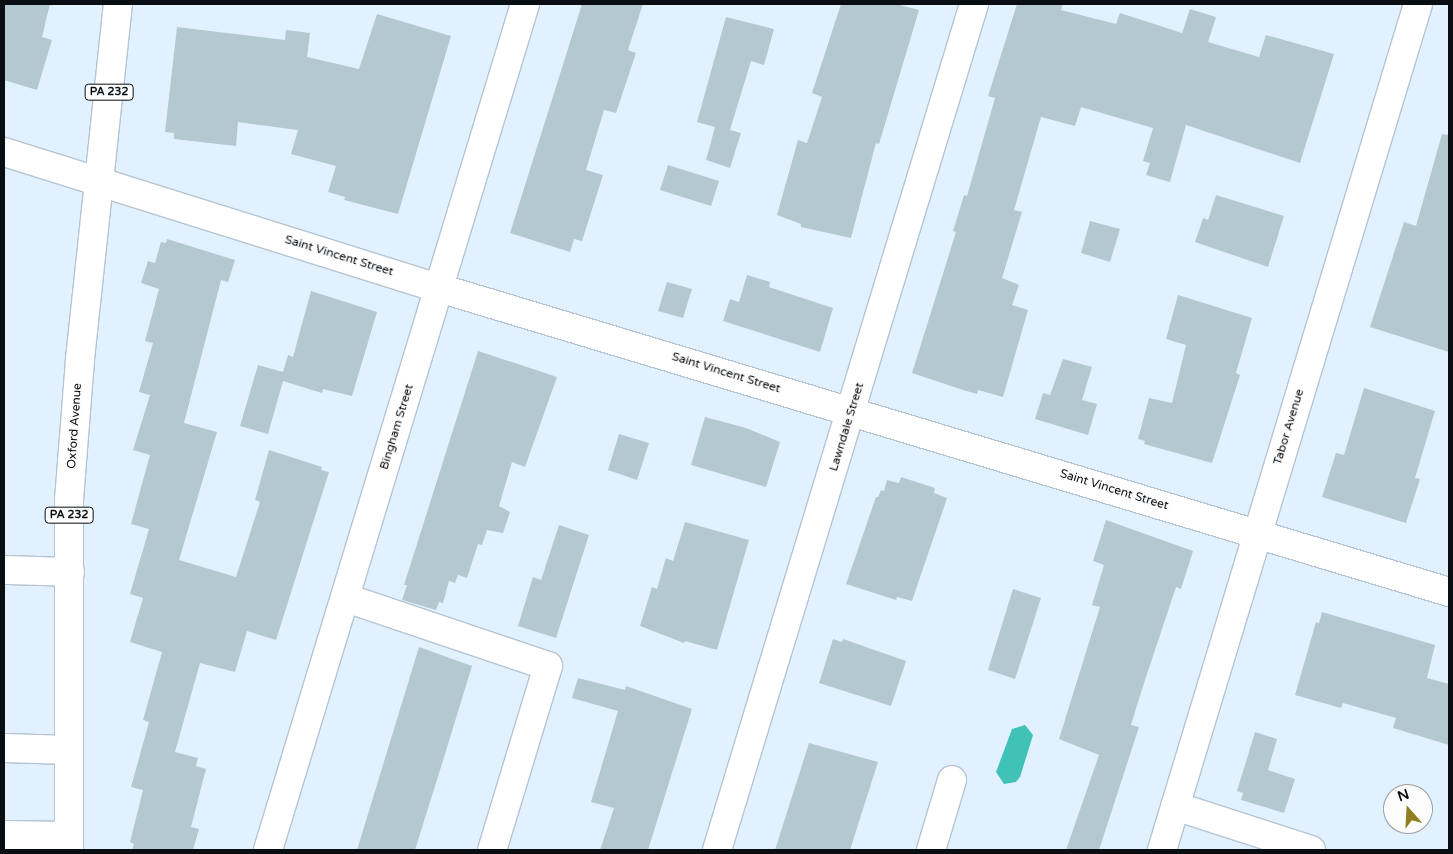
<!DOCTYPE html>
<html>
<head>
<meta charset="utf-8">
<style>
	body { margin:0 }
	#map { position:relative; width:1453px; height:854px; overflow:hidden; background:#e2f1ff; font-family:"Varela Round",sans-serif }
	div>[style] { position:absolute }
	.water>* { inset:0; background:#40c3b6 }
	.building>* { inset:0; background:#b4c9cf }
	.roads { filter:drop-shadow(1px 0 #b6c4d1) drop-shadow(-1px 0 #b6c4d1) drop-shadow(0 1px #b6c4d1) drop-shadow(0 -1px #b6c4d1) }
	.minor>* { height:28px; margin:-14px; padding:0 14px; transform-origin:14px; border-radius:14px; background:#fff }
	.major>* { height:28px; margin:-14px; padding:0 14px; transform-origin:14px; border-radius:14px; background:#fff }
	span { translate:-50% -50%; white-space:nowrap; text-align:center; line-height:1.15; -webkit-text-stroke:4px #fcfcfc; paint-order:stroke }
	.shield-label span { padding:1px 4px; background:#fcfcfc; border:1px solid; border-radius:4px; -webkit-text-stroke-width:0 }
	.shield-label { font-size:11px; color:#090e13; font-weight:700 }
	.street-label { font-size:12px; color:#090e13 }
	.frame { position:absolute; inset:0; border:5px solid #090e13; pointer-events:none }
	.north { position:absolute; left:1383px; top:784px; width:50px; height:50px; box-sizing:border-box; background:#fcfcfc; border:1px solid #9b9d9f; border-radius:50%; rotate:341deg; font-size:14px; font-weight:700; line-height:20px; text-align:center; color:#090e13 }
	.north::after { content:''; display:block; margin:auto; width:18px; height:22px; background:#927c22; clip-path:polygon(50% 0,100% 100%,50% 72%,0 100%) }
</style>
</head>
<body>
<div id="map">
	<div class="water">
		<i style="clip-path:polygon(1025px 725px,1033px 735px,1020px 777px,1016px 782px,1004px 784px,996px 772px,1012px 729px)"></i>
	</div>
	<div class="building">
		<i style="clip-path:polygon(4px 4px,50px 4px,42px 37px,52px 40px,37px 90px,4px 80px)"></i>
		<i style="clip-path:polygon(582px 4px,643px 4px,628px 50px,636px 53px,616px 113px,604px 110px,586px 170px,603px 175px,582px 241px,574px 239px,570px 252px,510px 233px)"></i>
		<i style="clip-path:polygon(841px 4px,896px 4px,919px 10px,879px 144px,876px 143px,851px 238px,801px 227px,801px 224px,777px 215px,798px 140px,807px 143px,822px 97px,812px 93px)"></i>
		<i style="clip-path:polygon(1017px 4px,1063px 4px,1061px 10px,1116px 24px,1120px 13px,1182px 33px,1190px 9px,1216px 17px,1208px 42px,1259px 57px,1266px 35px,1334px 54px,1300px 163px,1186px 125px,1170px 182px,1146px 175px,1150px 163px,1143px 161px,1153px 128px,1081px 107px,1075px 126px,1041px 117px,1014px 210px,1022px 212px,1002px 278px,1019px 285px,1012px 305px,1028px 310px,1003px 397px,978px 390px,977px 394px,963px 390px,912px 373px,956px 232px,953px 231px,964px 195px,967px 196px,995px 98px,988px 96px)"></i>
		<i style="clip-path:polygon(377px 14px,451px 36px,398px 214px,344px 200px,345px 197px,328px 192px,336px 166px,291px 154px,298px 130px,238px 122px,236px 146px,174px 139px,174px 133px,165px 132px,177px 27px,285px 40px,286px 30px,310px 33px,307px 57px,359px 69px)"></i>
		<i style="clip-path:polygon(726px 17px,774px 29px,764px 65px,751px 61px,730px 130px,741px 133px,730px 168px,706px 160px,715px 127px,697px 122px)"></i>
		<i style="clip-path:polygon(1442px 134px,1449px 135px,1449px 352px,1370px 327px,1404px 222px,1416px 226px)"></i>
		<i style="clip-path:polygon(668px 165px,719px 181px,711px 206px,660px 190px)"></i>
		<i style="clip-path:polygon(1216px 195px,1284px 216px,1268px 267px,1195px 242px,1203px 218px,1208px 220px)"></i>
		<i style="clip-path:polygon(1090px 221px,1120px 229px,1110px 262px,1081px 253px)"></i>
		<i style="clip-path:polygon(167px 239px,235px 260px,228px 282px,221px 280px,184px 423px,217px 432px,179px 560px,236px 577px,260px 502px,255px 500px,269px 450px,322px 467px,321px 470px,329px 472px,276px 640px,247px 631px,235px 672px,200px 663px,175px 752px,198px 758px,196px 766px,206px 769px,191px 827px,199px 829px,193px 850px,132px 850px,134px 844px,130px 842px,143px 790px,131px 787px,149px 722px,143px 720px,162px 652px,130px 642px,143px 598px,130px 594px,149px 529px,131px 524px,150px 455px,133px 450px,150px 395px,139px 392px,153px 343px,145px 341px,159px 289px,141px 283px,148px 261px,155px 263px,161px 242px,166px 243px)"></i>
		<i style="clip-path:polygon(747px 275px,770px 282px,769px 287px,833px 308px,820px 352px,723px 321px,730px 299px,739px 302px)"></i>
		<i style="clip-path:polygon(667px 282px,692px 289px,683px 318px,658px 311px)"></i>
		<i style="clip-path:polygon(311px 291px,377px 312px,352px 396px,323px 389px,322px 393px,283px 381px,268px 434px,240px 426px,258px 365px,283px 372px,288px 355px,293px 357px)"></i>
		<i style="clip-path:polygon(1178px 295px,1252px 318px,1236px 373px,1240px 375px,1212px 463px,1144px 444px,1145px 441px,1138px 439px,1149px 398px,1172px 403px,1186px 345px,1166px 339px)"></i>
		<i style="clip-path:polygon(478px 351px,557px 377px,525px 467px,512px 462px,499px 506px,510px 512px,503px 533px,487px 530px,482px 545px,478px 544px,467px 578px,458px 575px,455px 583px,449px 581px,443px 603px,439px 602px,436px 610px,402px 600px,407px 585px,404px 585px)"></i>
		<i style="clip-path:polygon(1063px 359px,1092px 367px,1082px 400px,1097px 404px,1088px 435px,1035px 419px,1043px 393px,1050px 395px)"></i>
		<i style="clip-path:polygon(1364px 388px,1435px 411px,1415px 478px,1420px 479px,1406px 523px,1322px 497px,1336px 453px,1344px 455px)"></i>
		<i style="clip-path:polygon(705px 417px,746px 428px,780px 442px,766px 487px,691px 465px)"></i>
		<i style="clip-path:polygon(619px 434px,649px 443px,637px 480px,608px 470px)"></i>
		<i style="clip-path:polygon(901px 477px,935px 488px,934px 493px,947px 498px,912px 601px,897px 597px,896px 600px,846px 584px,876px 497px,878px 497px,881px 490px,884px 491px,887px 480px,899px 483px)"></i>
		<i style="clip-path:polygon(1106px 520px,1193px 551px,1181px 589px,1176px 587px,1144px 683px,1131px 725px,1139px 727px,1099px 850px,1066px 850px,1099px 755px,1059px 739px,1100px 607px,1092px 605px,1104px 565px,1093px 561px)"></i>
		<i style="clip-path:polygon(685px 522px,749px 540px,717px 650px,685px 641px,684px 643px,640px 626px,652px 587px,657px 589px,666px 558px,673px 561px)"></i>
		<i style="clip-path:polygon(559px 525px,589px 535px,556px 638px,518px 626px,533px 577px,541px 580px)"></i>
		<i style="clip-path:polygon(1013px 589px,1041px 598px,1015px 679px,988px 670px)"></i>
		<i style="clip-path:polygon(1322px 612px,1435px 645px,1427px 678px,1449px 684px,1449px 745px,1393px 728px,1396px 718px,1343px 703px,1341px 708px,1295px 695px,1316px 622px,1319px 623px)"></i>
		<i style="clip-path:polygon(833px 639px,842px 642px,843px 639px,906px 661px,891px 706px,819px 683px)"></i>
		<i style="clip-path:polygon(419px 647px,472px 666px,445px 754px,415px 850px,357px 850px)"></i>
		<i style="clip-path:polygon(578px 678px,625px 690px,626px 686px,692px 709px,648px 850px,600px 850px,614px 808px,591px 802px,618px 711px,572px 698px)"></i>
		<i style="clip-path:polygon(1255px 732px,1277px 739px,1268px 770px,1295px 779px,1284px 813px,1241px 800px,1243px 793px,1237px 791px)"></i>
		<i style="clip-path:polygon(809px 743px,878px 762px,850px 850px,775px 850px)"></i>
	</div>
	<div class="roads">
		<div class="minor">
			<i style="left:4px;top:152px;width:456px;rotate:17.4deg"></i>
			<i style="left:439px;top:288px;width:1055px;rotate:16.75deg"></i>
			<i style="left:4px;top:570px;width:66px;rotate:1.7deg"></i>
			<i style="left:346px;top:598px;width:213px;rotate:18.6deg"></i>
			<i style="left:548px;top:666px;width:192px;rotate:106.9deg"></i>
			<i style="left:4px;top:748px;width:65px;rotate:1.8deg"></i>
			<i style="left:1175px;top:806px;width:143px;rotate:17.9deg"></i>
			<i style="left:4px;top:835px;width:64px;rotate:0.9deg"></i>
			<i style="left:268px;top:850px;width:884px;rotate:-73.1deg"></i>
			<i style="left:717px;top:850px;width:884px;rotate:-73.1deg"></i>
			<i style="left:931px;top:850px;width:73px;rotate:-73.3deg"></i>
			<i style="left:1162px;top:850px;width:884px;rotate:-73.16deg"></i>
		</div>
		<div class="major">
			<i style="left:69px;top:850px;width:350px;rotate:-90deg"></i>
			<i style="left:69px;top:500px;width:141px;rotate:-85.5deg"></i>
			<i style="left:80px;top:359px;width:357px;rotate:-83.9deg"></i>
		</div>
	</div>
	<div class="shield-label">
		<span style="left:109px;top:92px">PA 232</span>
		<span style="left:69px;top:515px">PA 232</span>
	</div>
	<div class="street-label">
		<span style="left:339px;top:256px;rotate:17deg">Saint Vincent Street</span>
		<span style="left:726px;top:373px;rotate:17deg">Saint Vincent Street</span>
		<span style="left:75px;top:426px;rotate:-86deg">Oxford Avenue</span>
		<span style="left:397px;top:427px;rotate:-73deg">Bingham Street</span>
		<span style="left:847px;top:427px;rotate:-73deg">Lawndale Street</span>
		<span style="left:1289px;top:427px;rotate:-73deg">Tabor Avenue</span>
		<span style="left:1114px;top:490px;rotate:17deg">Saint Vincent Street</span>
	</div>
	<div class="frame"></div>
	<div class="north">N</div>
</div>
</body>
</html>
